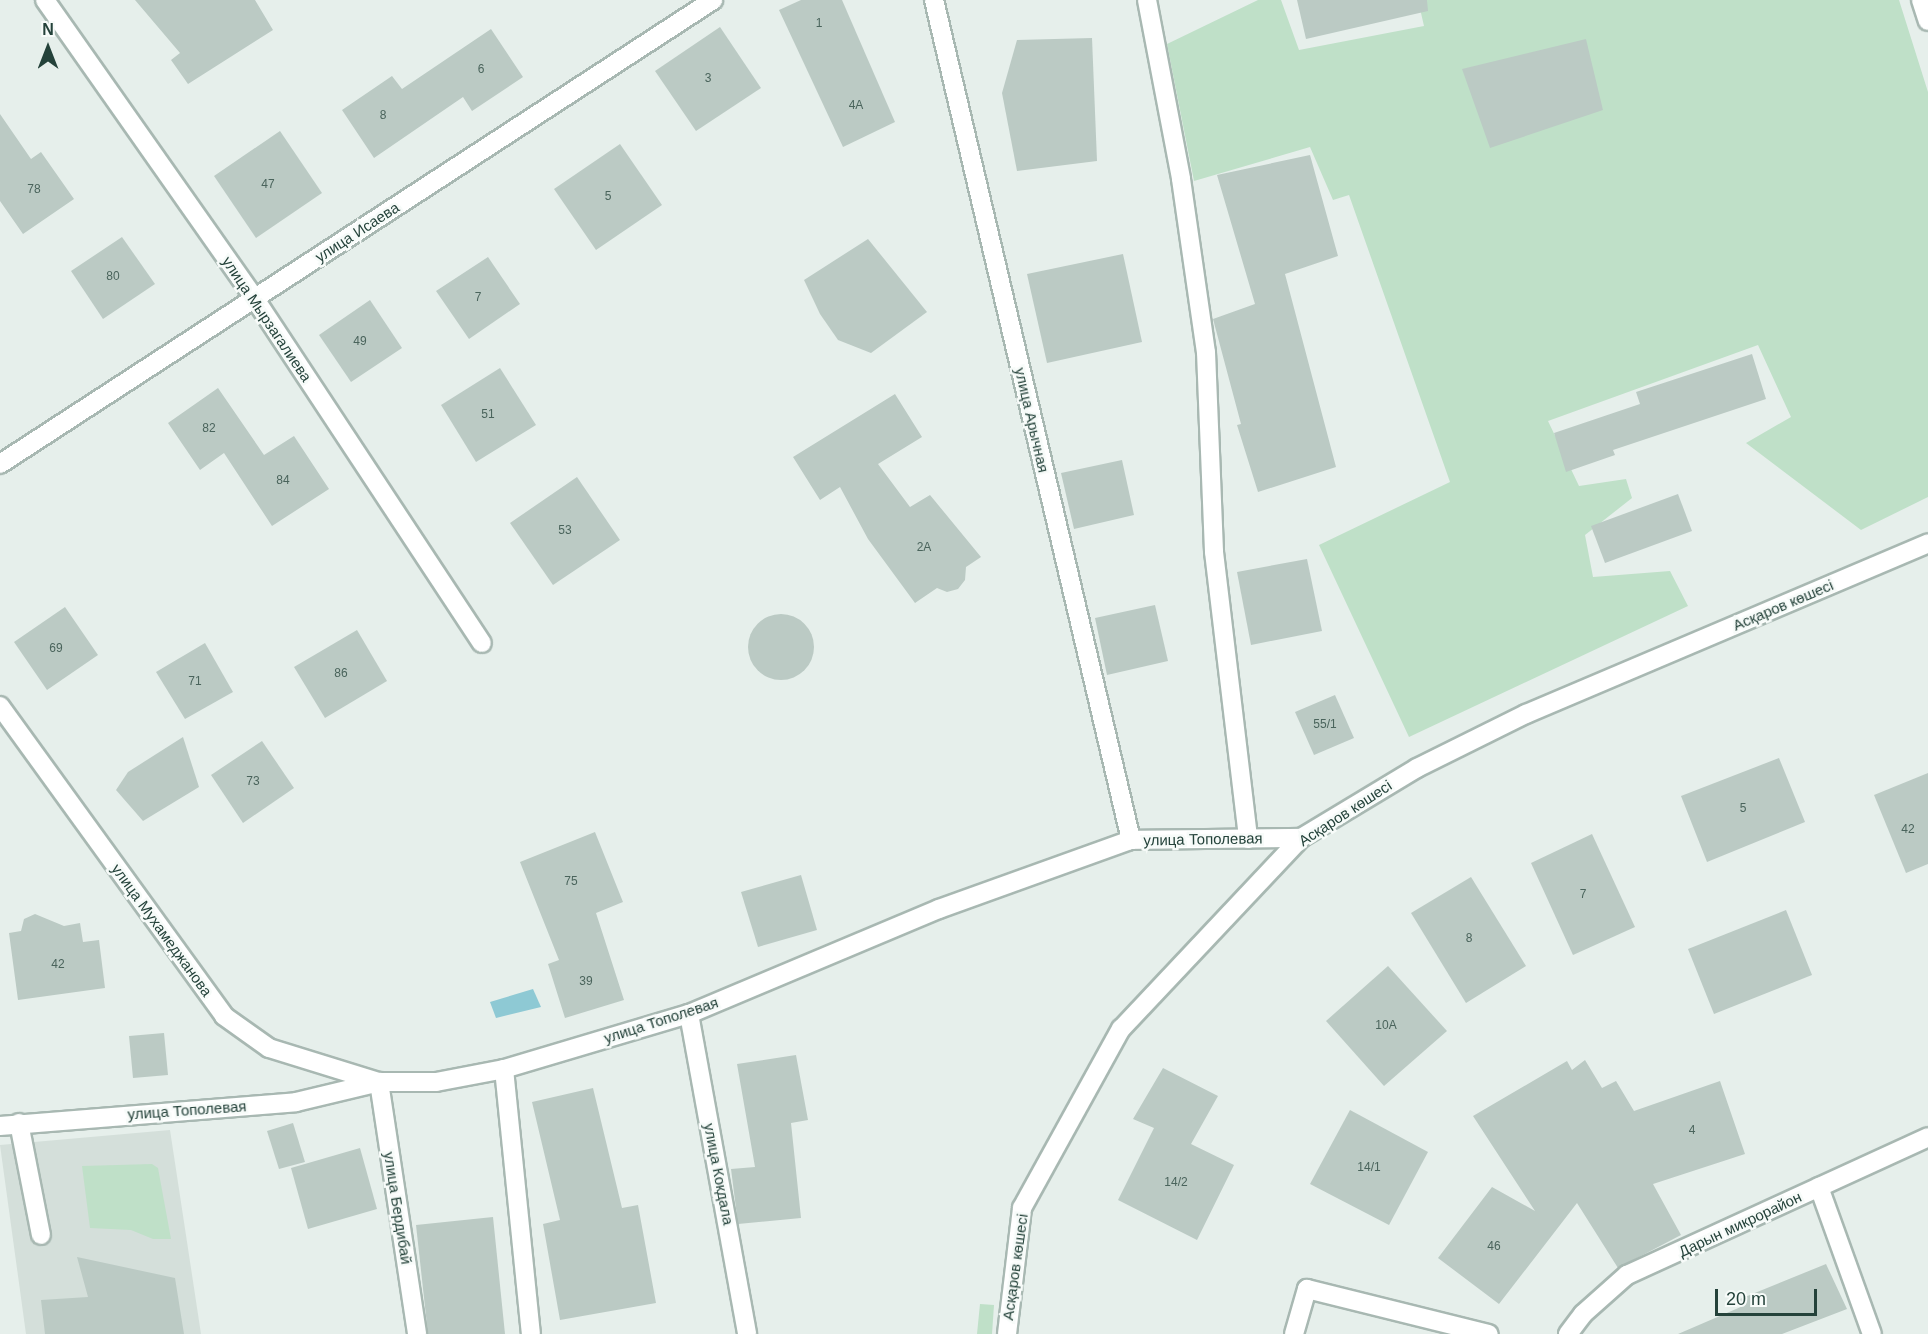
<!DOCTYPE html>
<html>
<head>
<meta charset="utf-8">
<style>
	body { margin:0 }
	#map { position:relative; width:1928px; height:1334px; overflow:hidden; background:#e6efeb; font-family:Helvetica,sans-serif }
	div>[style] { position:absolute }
	.built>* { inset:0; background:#d4dfda }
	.green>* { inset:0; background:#bfe0c8 }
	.water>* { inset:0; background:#8ec9d4 }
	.building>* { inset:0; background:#bbcac4 }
	.round { border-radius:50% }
	.roads { filter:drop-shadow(2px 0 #a8b8b2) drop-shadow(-2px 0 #a8b8b2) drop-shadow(0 2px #a8b8b2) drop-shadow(0 -2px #a8b8b2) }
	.lane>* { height:18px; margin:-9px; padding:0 9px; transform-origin:9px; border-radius:9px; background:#fff }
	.street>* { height:18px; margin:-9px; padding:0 9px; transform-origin:9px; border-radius:9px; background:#fff }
	.secondary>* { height:18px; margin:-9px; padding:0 9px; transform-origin:9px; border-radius:9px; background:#fff }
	span { translate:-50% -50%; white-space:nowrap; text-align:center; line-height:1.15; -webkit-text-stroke:5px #f7fbf9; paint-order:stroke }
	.number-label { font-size:12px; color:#4a645c }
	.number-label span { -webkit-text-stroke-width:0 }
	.street-label { font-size:15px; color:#24423a }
	.north { position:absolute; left:18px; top:18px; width:60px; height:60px; -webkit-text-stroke:4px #f7fbf9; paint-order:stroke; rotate:0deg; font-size:16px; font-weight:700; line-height:24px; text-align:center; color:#24423a }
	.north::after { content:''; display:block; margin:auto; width:21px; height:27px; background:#24423a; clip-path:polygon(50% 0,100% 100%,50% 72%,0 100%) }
	.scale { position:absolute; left:1715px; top:1289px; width:102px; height:27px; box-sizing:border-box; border:3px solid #24423a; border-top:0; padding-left:8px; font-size:18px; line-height:21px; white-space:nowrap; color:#24423a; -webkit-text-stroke:4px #f7fbf9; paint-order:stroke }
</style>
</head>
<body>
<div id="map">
	<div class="built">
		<i style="clip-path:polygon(170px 1130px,201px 1334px,26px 1334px,0 1145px)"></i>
	</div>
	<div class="green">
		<i style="clip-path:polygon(1258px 0,1281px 0,1299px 50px,1424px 26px,1418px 0,1899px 0,1928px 92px,1928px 497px,1861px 530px,1746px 443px,1791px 417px,1758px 345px,1548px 421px,1579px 486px,1626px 479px,1632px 498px,1585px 535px,1593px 577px,1670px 571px,1688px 606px,1409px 737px,1319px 545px,1450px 482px,1349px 195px,1333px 200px,1310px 147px,1194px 181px,1167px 44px)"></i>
		<i style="clip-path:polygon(152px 1164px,158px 1168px,171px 1239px,153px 1239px,131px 1230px,90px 1228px,82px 1166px)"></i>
		<i style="clip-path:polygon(980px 1304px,994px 1305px,992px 1334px,977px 1334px)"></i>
	</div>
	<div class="water">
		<i style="clip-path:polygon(533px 989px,541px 1007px,496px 1018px,490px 1002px)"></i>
	</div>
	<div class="building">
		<i style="clip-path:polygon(135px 0,255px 0,273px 30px,188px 84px,171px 60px,180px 53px)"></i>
		<i style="clip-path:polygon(801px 0,842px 0,895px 122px,843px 147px,779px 10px)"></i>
		<i style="clip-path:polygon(1297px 0,1427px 0,1428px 11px,1306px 39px)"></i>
		<i style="clip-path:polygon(720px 27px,761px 88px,696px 131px,655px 71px)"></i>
		<i style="clip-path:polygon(491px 29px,523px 77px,472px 111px,463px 97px,374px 158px,342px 110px,392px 76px,402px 89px)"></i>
		<i style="clip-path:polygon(1092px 38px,1097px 161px,1017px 171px,1002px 93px,1017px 40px)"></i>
		<i style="clip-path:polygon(1586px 39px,1603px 110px,1490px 148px,1462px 69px)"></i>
		<i style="clip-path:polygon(0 114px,31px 159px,41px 152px,74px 199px,23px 234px,0 201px)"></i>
		<i style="clip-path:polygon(280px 131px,322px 193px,256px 238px,214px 176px)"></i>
		<i style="clip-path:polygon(620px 144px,662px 205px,596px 250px,554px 189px)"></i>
		<i style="clip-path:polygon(1310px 155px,1338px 256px,1285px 274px,1336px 467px,1258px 492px,1237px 425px,1241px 424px,1213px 319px,1255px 304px,1217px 175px)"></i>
		<i style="clip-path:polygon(122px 237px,155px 284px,103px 319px,71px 271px)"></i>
		<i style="clip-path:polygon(868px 239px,927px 312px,871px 353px,838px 340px,820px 314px,804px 280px)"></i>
		<i style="clip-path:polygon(1123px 254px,1142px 342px,1047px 363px,1027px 274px)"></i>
		<i style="clip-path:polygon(488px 257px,520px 304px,469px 339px,436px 291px)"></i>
		<i style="clip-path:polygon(370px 300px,402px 348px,351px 382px,319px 335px)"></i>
		<i style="clip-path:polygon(1752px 354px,1766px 399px,1613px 450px,1615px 455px,1566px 472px,1554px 433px,1640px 404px,1636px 392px)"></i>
		<i style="clip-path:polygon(500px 368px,536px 425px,476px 462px,441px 405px)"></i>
		<i style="clip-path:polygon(218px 388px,264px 455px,294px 436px,329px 489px,272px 526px,224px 453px,200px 470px,168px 423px)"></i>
		<i style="clip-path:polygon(895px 394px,922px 437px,878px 464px,910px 507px,930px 495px,981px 557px,966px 567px,965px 580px,958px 589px,947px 592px,937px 588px,915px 603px,868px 539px,840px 487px,820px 500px,793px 457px)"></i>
		<i style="clip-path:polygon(1122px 460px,1134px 515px,1074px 529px,1061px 473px)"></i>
		<i style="clip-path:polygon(577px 477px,620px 540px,553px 585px,510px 523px)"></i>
		<i style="clip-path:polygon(1678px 494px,1692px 531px,1605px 563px,1591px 526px)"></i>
		<i style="clip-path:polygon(1307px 559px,1322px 631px,1251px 645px,1237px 572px)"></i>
		<i style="clip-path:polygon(1155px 605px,1168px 661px,1107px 675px,1095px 618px)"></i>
		<i style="clip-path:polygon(65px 607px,98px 655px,47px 690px,14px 642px)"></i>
		<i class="round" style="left:748px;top:614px;width:66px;height:66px"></i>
		<i style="clip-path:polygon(357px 630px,387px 681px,325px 718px,294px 667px)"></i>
		<i style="clip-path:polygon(205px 643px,233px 692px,185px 719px,156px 672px)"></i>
		<i style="clip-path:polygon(1335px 695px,1354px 738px,1314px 755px,1295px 712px)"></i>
		<i style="clip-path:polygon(183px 737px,199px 787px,143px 821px,116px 790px,128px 772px)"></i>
		<i style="clip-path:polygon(262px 741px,294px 788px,243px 823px,211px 775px)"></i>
		<i style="clip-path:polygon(1779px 758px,1805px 822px,1707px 862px,1681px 796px)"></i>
		<i style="clip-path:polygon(1928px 773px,1928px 864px,1906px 873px,1874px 795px)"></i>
		<i style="clip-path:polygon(595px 832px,623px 902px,596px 913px,624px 1000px,565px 1018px,548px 964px,559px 960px,520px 862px)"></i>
		<i style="clip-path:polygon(1592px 834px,1635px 927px,1573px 955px,1531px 863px)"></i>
		<i style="clip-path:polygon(801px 875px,817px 930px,758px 947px,741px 892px)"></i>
		<i style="clip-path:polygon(1471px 877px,1526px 966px,1466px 1003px,1411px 913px)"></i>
		<i style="clip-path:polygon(1786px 910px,1812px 975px,1714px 1014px,1688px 949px)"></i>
		<i style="clip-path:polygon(35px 914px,64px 926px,80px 923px,83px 942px,99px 940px,105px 988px,18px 1000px,9px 933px,21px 931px,24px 919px)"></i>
		<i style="clip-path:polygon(1388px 966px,1447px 1031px,1384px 1086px,1326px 1021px)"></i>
		<i style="clip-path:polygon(164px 1033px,168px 1075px,133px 1078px,129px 1036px)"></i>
		<i style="clip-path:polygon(796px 1055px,808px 1120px,791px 1123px,801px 1218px,738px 1224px,731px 1169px,755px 1167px,737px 1064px)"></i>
		<i style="clip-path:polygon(1585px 1060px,1602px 1088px,1616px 1081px,1634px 1111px,1720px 1081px,1745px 1154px,1653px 1184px,1681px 1235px,1618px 1268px,1577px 1203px,1499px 1304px,1438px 1258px,1492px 1187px,1535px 1211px,1473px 1116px,1567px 1061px,1572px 1070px)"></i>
		<i style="clip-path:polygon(1163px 1068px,1218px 1096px,1191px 1144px,1234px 1165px,1197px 1240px,1118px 1200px,1154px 1128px,1133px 1119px)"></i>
		<i style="clip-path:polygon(593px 1088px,622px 1208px,638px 1205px,656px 1303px,560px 1320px,543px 1224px,560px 1220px,532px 1102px)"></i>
		<i style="clip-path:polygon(1350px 1110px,1428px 1152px,1389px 1225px,1310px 1184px)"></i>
		<i style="clip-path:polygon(293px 1123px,305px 1162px,279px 1169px,267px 1131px)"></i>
		<i style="clip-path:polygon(360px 1148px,377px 1209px,308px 1229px,291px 1168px)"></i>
		<i style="clip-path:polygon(493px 1217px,505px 1334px,428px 1334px,416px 1225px)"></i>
		<i style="clip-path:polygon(77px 1257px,175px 1278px,184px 1334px,45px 1334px,41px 1300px,88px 1297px)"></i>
		<i style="clip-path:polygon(1826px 1264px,1847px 1309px,1782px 1334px,1678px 1334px,1743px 1306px,1740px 1299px)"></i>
	</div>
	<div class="roads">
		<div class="lane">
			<i style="left:1147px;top:0;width:182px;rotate:79.2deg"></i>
			<i style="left:1181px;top:179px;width:175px;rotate:81.8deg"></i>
			<i style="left:1206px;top:352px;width:200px;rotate:87.7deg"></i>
			<i style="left:1214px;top:552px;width:289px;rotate:83.2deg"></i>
			<i style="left:1921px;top:0;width:22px;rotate:72deg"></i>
			<i style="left:19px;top:1123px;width:114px;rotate:78.9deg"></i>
			<i style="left:1819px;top:1187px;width:156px;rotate:70.2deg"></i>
		</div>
		<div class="street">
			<i style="left:45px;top:0;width:365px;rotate:54.9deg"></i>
			<i style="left:255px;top:299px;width:412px;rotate:56.6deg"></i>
			<i style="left:934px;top:0;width:863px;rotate:76.8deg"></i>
			<i style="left:0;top:464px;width:851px;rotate:-33.05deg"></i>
			<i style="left:689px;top:1014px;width:325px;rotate:79.7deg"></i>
			<i style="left:504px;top:1069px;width:266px;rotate:84.2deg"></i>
			<i style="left:0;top:1126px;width:297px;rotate:-4.6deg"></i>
			<i style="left:296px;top:1102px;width:85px;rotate:-13.5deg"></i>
			<i style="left:379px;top:1082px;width:255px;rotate:81.4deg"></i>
			<i style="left:1294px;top:1334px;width:47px;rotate:-73.9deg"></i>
			<i style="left:1307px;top:1289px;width:187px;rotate:13.9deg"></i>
			<i style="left:1568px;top:1334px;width:25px;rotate:-53deg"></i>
			<i style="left:1583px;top:1314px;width:59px;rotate:-41.6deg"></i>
			<i style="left:1627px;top:1275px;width:331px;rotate:-24.6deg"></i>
		</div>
		<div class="secondary">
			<i style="left:0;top:706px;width:382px;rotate:54.1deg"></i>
			<i style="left:224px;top:1016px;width:55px;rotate:35.4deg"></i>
			<i style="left:269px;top:1048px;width:115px;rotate:17.2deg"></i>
			<i style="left:379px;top:1082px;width:57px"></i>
			<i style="left:436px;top:1082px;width:69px;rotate:-10.8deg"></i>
			<i style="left:504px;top:1069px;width:193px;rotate:-16.6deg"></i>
			<i style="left:689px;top:1014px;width:271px;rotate:-22.8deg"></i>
			<i style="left:939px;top:909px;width:204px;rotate:-19.8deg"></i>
			<i style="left:1131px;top:840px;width:170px;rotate:-0.7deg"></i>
			<i style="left:1007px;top:1334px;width:127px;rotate:-83.2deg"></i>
			<i style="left:1022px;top:1208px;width:205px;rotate:-61.1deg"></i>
			<i style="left:1121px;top:1029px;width:262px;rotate:-46.7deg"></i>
			<i style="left:1301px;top:838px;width:135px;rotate:-31.1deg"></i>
			<i style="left:1417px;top:768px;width:122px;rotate:-26.4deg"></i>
			<i style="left:1526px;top:714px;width:437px;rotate:-23deg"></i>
		</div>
	</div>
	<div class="number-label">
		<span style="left:819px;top:24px">1</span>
		<span style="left:481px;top:70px">6</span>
		<span style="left:708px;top:79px">3</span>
		<span style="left:856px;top:106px">4А</span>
		<span style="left:383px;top:116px">8</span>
		<span style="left:268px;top:185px">47</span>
		<span style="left:34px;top:190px">78</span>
		<span style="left:608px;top:197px">5</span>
		<span style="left:113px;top:277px">80</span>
		<span style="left:478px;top:298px">7</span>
		<span style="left:360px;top:342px">49</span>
		<span style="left:488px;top:415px">51</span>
		<span style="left:209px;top:429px">82</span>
		<span style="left:283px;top:481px">84</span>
		<span style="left:565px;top:531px">53</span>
		<span style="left:924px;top:548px">2А</span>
		<span style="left:56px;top:649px">69</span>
		<span style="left:341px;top:674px">86</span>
		<span style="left:195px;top:682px">71</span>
		<span style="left:1325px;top:725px">55/1</span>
		<span style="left:253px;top:782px">73</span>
		<span style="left:1743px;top:809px">5</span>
		<span style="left:1908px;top:830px">42</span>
		<span style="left:571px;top:882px">75</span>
		<span style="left:1583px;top:895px">7</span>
		<span style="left:1469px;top:939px">8</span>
		<span style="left:58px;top:965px">42</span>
		<span style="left:586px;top:982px">39</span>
		<span style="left:1386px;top:1026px">10А</span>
		<span style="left:1692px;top:1131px">4</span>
		<span style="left:1369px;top:1168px">14/1</span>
		<span style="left:1176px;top:1183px">14/2</span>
		<span style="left:1494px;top:1247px">46</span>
	</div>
	<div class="street-label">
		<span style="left:357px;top:232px;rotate:-33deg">улица Исаева</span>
		<span style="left:267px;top:319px;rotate:56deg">улица Мырзагалиева</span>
		<span style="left:1032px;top:420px;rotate:77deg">улица Арычная</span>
		<span style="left:1783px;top:605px;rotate:-23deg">Асқаров көшесі</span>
		<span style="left:1345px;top:813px;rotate:-33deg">Асқаров көшесі</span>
		<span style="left:1203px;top:839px;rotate:-1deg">улица Тополевая</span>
		<span style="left:162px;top:930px;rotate:54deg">улица Мухамеджанова</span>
		<span style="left:661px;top:1020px;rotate:-18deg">улица Тополевая</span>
		<span style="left:187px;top:1110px;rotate:-4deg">улица Тополевая</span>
		<span style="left:719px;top:1174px;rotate:79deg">улица Кокдала</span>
		<span style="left:398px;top:1208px;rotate:81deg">улица Бердибай</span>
		<span style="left:1740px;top:1224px;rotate:-25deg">Дарын микрорайон</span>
		<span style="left:1015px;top:1267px;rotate:-82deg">Асқаров көшесі</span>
	</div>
	<div class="north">N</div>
	<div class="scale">20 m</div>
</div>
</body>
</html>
